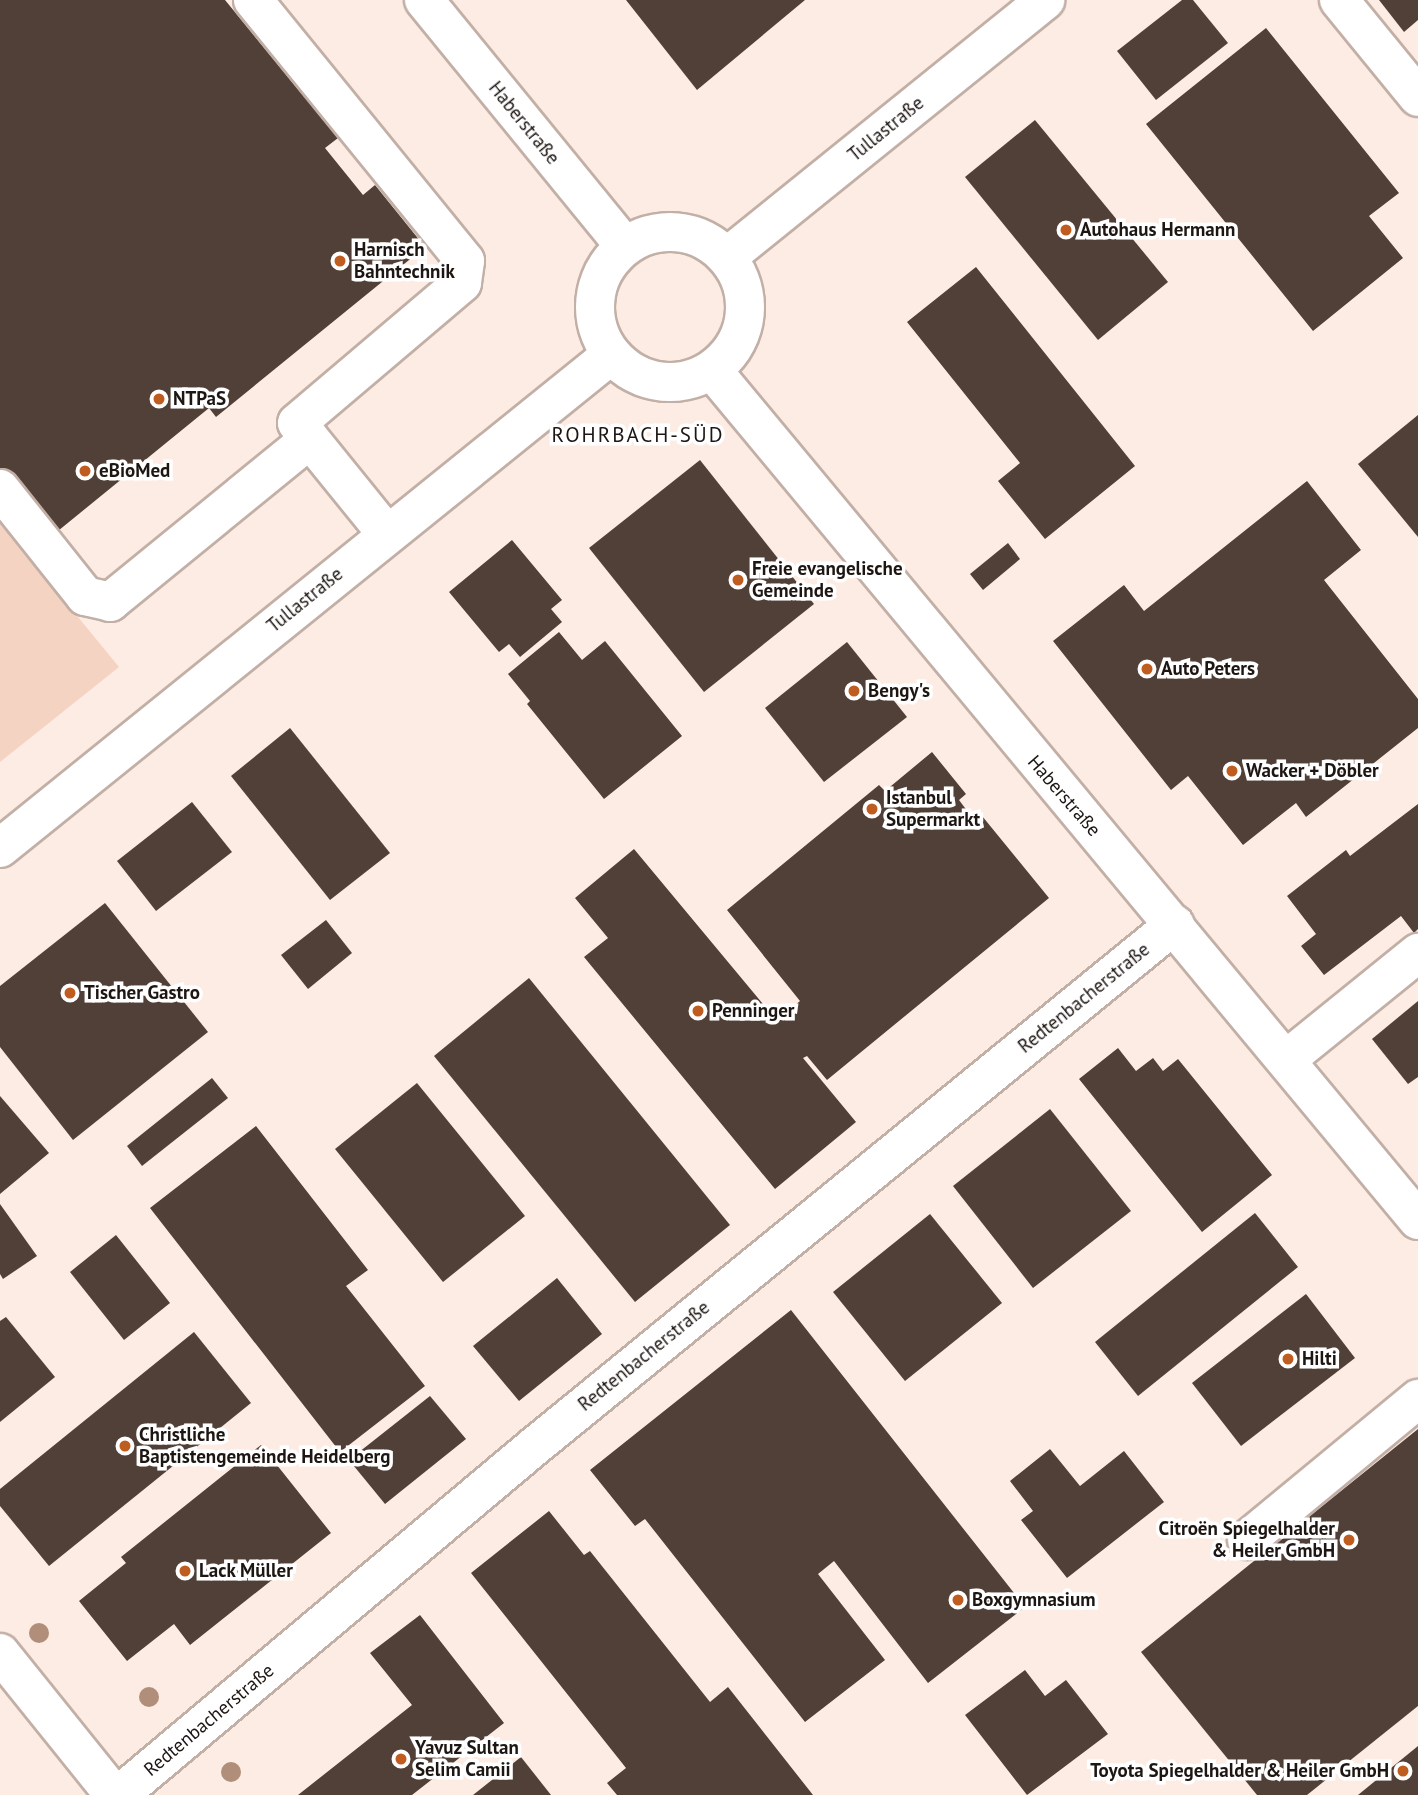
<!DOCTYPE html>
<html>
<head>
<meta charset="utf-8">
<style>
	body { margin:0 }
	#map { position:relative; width:1418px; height:1795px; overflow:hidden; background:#fcf8f6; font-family:"PT Sans",sans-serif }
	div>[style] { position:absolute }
	.built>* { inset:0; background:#fdece3 }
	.green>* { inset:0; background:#f4d3c2 }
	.building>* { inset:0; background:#504038 }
	.roads { filter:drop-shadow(2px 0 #c2afa6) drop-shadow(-2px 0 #c2afa6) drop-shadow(0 2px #c2afa6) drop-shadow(0 -2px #c2afa6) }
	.minor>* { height:38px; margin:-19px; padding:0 19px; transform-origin:19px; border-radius:19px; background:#fff }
	.minor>.ring { margin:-19px; padding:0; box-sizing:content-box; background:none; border:38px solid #fff; border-radius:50% }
	.trees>* { width:20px; height:20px; margin:-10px; border-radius:50%; background:#b08e7a }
	.dots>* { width:19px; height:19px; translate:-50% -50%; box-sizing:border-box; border:4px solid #fff; border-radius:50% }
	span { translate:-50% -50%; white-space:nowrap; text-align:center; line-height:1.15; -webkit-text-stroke:7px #fff; paint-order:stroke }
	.street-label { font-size:19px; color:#1d1613 }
	.poi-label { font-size:19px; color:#1d1613; font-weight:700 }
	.left { translate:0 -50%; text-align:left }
	.right { translate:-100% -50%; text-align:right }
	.neighbourhood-label { font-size:21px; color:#1d1613; letter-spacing:2px }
</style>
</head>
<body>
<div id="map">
	<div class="built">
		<i style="clip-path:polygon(0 0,1418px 0,1418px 1795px,0 1795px)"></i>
	</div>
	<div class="green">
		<i style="clip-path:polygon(0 522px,119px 667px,0 762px)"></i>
	</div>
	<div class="building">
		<i style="clip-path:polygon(0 0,225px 0,338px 138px,325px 148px,363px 195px,375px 185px,425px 247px,216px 417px,209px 408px,53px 535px,0 470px)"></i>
		<i style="clip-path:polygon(626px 0,805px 0,697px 90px)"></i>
		<i style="clip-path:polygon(1182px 0,1193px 0,1228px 43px,1156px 100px,1117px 51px)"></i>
		<i style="clip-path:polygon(1379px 0,1418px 0,1418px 20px,1404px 32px)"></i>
		<i style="clip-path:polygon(1266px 28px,1399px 193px,1369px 216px,1403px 258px,1313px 331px,1146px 124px)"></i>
		<i style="clip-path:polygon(1035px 120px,1168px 282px,1098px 340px,965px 177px)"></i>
		<i style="clip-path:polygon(976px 267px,1135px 466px,1045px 539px,998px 481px,1020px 463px,907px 322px)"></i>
		<i style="clip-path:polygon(1418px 415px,1418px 537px,1358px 464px)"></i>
		<i style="clip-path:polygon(700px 460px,814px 604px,704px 692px,589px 548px)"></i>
		<i style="clip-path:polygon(1307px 481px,1361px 550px,1324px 580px,1418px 699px,1418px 728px,1306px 817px,1296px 803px,1243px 845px,1188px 776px,1171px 790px,1053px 641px,1124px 585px,1144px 611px)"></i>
		<i style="clip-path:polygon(512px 540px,562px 600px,551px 609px,562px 622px,520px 657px,509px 644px,499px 652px,449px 592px)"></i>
		<i style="clip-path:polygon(1008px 543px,1020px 559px,983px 590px,970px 574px)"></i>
		<i style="clip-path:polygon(559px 632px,582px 660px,605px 641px,682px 736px,604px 799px,527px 704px,530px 701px,508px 674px)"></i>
		<i style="clip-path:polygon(847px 642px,907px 717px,824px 782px,765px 708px)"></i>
		<i style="clip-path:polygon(290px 728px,390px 853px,330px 900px,231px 776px)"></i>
		<i style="clip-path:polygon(932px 752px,966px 794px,959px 800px,971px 816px,978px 811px,1049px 898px,827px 1080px,807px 1056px,803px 1058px,856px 1122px,775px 1189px,584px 957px,608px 938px,575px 898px,634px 849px,777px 1021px,800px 1001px,727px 910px,879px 785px,885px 791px)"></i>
		<i style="clip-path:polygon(192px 802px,232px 852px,156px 911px,117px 861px)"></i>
		<i style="clip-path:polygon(1418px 804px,1418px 929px,1414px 933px,1401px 916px,1324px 975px,1301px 946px,1316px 934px,1287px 896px,1346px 850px,1350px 856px)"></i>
		<i style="clip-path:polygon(105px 903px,208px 1032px,73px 1140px,0 1047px,0 986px)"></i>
		<i style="clip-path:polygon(326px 920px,352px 953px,308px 989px,281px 955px)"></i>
		<i style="clip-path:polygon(529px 978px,730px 1225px,635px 1302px,434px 1056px)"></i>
		<i style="clip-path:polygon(1418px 1001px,1418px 1077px,1408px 1084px,1372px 1039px)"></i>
		<i style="clip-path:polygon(1118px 1048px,1136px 1071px,1153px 1058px,1163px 1071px,1178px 1059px,1272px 1175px,1202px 1232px,1079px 1079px)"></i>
		<i style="clip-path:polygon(212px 1078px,228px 1098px,142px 1166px,127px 1146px)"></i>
		<i style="clip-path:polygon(417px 1083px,525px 1216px,443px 1282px,335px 1149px)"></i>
		<i style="clip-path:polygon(0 1096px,49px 1153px,0 1194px)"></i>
		<i style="clip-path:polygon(1050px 1109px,1131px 1211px,1033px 1288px,953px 1186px)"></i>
		<i style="clip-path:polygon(256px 1126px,368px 1270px,346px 1286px,425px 1386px,340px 1452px,150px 1208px)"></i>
		<i style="clip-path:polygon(0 1204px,37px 1256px,3px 1279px,0 1274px)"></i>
		<i style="clip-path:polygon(1255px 1213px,1298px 1267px,1138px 1396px,1095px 1342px)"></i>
		<i style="clip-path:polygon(930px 1214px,1002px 1303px,905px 1381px,833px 1292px)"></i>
		<i style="clip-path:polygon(116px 1235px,170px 1303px,124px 1340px,70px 1272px)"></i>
		<i style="clip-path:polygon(557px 1278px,602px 1334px,519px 1401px,473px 1346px)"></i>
		<i style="clip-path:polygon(1306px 1294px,1355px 1358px,1241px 1446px,1192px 1383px)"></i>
		<i style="clip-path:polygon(791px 1310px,1025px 1607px,928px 1683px,834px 1561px,818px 1574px,885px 1660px,805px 1722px,645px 1519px,635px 1526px,590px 1470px)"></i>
		<i style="clip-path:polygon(6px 1317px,55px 1377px,0 1422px,0 1321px)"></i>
		<i style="clip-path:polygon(194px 1332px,251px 1403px,49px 1566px,0 1506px,0 1489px)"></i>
		<i style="clip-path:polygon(430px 1396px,466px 1439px,385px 1504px,349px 1460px)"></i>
		<i style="clip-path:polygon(1418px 1429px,1418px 1706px,1307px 1795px,1257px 1795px,1141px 1652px)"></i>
		<i style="clip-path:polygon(261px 1445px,331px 1533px,190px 1645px,174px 1624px,127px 1661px,79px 1601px,126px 1563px,121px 1557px)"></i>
		<i style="clip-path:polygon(1050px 1449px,1080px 1486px,1124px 1451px,1164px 1502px,1067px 1578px,1021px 1520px,1033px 1511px,1010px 1481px)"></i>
		<i style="clip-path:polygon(549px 1511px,584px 1555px,590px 1551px,710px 1702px,728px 1687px,813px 1795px,617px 1795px,607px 1783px,626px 1768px,471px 1573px)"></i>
		<i style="clip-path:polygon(420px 1615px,504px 1723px,412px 1795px,298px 1795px,412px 1705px,370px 1653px)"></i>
		<i style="clip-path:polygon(1025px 1670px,1045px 1696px,1066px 1680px,1108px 1734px,1027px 1795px,965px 1715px)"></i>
		<i style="clip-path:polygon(1418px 1746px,1418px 1795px,1358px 1795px)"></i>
		<i style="clip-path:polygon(521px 1757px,551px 1795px,473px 1795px)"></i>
	</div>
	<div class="roads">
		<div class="minor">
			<i style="left:253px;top:0;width:336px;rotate:50.9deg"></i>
			<i style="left:465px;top:261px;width:22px;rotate:98deg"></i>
			<i style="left:462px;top:283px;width:216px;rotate:139.7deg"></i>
			<i style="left:297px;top:423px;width:143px;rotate:51deg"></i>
			<i style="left:424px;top:0;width:316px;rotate:50.8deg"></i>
			<i style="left:1339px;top:0;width:125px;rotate:50.8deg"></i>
			<i class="ring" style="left:595px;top:232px;width:112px;height:112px"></i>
			<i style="left:727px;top:257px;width:409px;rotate:-38.9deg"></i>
			<i style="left:712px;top:370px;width:1105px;rotate:50.29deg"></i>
			<i style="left:0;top:489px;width:137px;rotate:51.5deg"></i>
			<i style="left:85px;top:596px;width:26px;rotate:13deg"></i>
			<i style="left:110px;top:602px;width:258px;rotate:-39.2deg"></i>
			<i style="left:0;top:848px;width:785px;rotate:-38.9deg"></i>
			<i style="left:1287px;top:1059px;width:169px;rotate:-39deg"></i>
			<i style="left:1247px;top:1540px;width:222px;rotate:-39.5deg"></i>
			<i style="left:0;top:1653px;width:182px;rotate:51.2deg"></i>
			<i style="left:119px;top:1795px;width:544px;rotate:-40.01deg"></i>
			<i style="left:536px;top:1445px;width:824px;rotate:-39.19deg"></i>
		</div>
	</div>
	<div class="trees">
		<i style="left:39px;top:1633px"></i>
		<i style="left:149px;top:1697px"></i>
		<i style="left:231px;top:1772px"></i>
	</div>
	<div class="dots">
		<i style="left:1066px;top:230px;background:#bf5d21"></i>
		<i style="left:340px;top:261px;background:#bf5d21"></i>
		<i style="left:159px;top:399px;background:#bf5d21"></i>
		<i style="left:85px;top:471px;background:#bf5d21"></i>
		<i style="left:738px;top:580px;background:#bf5d21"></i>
		<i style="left:1147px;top:669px;background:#bf5d21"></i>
		<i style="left:854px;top:691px;background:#bf5d21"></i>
		<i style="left:1232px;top:771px;background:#bf5d21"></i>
		<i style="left:872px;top:809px;background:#bf5d21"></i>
		<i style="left:70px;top:993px;background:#bf5d21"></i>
		<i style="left:698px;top:1011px;background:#bf5d21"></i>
		<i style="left:1288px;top:1359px;background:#bf5d21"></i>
		<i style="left:125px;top:1446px;background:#bf5d21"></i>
		<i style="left:1349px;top:1540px;background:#bf5d21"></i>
		<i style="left:185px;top:1571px;background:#bf5d21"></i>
		<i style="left:958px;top:1600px;background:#bf5d21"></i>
		<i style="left:401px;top:1759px;background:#bf5d21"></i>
		<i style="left:1403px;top:1771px;background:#bf5d21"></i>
	</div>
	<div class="street-label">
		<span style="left:524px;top:123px;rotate:51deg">Haberstraße</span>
		<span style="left:886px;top:129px;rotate:-39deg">Tullastraße</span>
		<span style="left:305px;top:600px;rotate:-39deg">Tullastraße</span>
		<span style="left:1064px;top:796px;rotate:49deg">Haberstraße</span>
		<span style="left:1084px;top:998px;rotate:-39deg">Redtenbacherstraße</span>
		<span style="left:644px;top:1356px;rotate:-39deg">Redtenbacherstraße</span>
		<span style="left:209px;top:1720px;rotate:-40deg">Redtenbacherstraße</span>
	</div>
	<div class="poi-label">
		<span class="left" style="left:1080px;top:230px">Autohaus Hermann</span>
		<span class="left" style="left:354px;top:261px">Harnisch<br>Bahntechnik</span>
		<span class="left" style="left:173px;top:399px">NTPaS</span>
		<span class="left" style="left:99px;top:471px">eBioMed</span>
		<span class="left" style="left:752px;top:580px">Freie evangelische<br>Gemeinde</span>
		<span class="left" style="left:1161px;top:669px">Auto Peters</span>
		<span class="left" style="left:868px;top:691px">Bengy's</span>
		<span class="left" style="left:1246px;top:771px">Wacker + Döbler</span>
		<span class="left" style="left:886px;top:809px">Istanbul<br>Supermarkt</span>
		<span class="left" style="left:84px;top:993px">Tischer Gastro</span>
		<span class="left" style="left:712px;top:1011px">Penninger</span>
		<span class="left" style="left:1302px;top:1359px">Hilti</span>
		<span class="left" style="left:139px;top:1446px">Christliche<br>Baptistengemeinde Heidelberg</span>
		<span class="right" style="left:1335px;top:1540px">Citroën Spiegelhalder<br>&amp; Heiler GmbH</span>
		<span class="left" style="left:199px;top:1571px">Lack Müller</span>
		<span class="left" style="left:972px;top:1600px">Boxgymnasium</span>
		<span class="left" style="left:415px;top:1759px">Yavuz Sultan<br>Selim Camii</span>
		<span class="right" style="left:1389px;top:1771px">Toyota Spiegelhalder &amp; Heiler GmbH</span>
	</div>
	<div class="neighbourhood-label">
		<span style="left:638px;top:435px">ROHRBACH-SÜD</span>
	</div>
</div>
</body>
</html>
